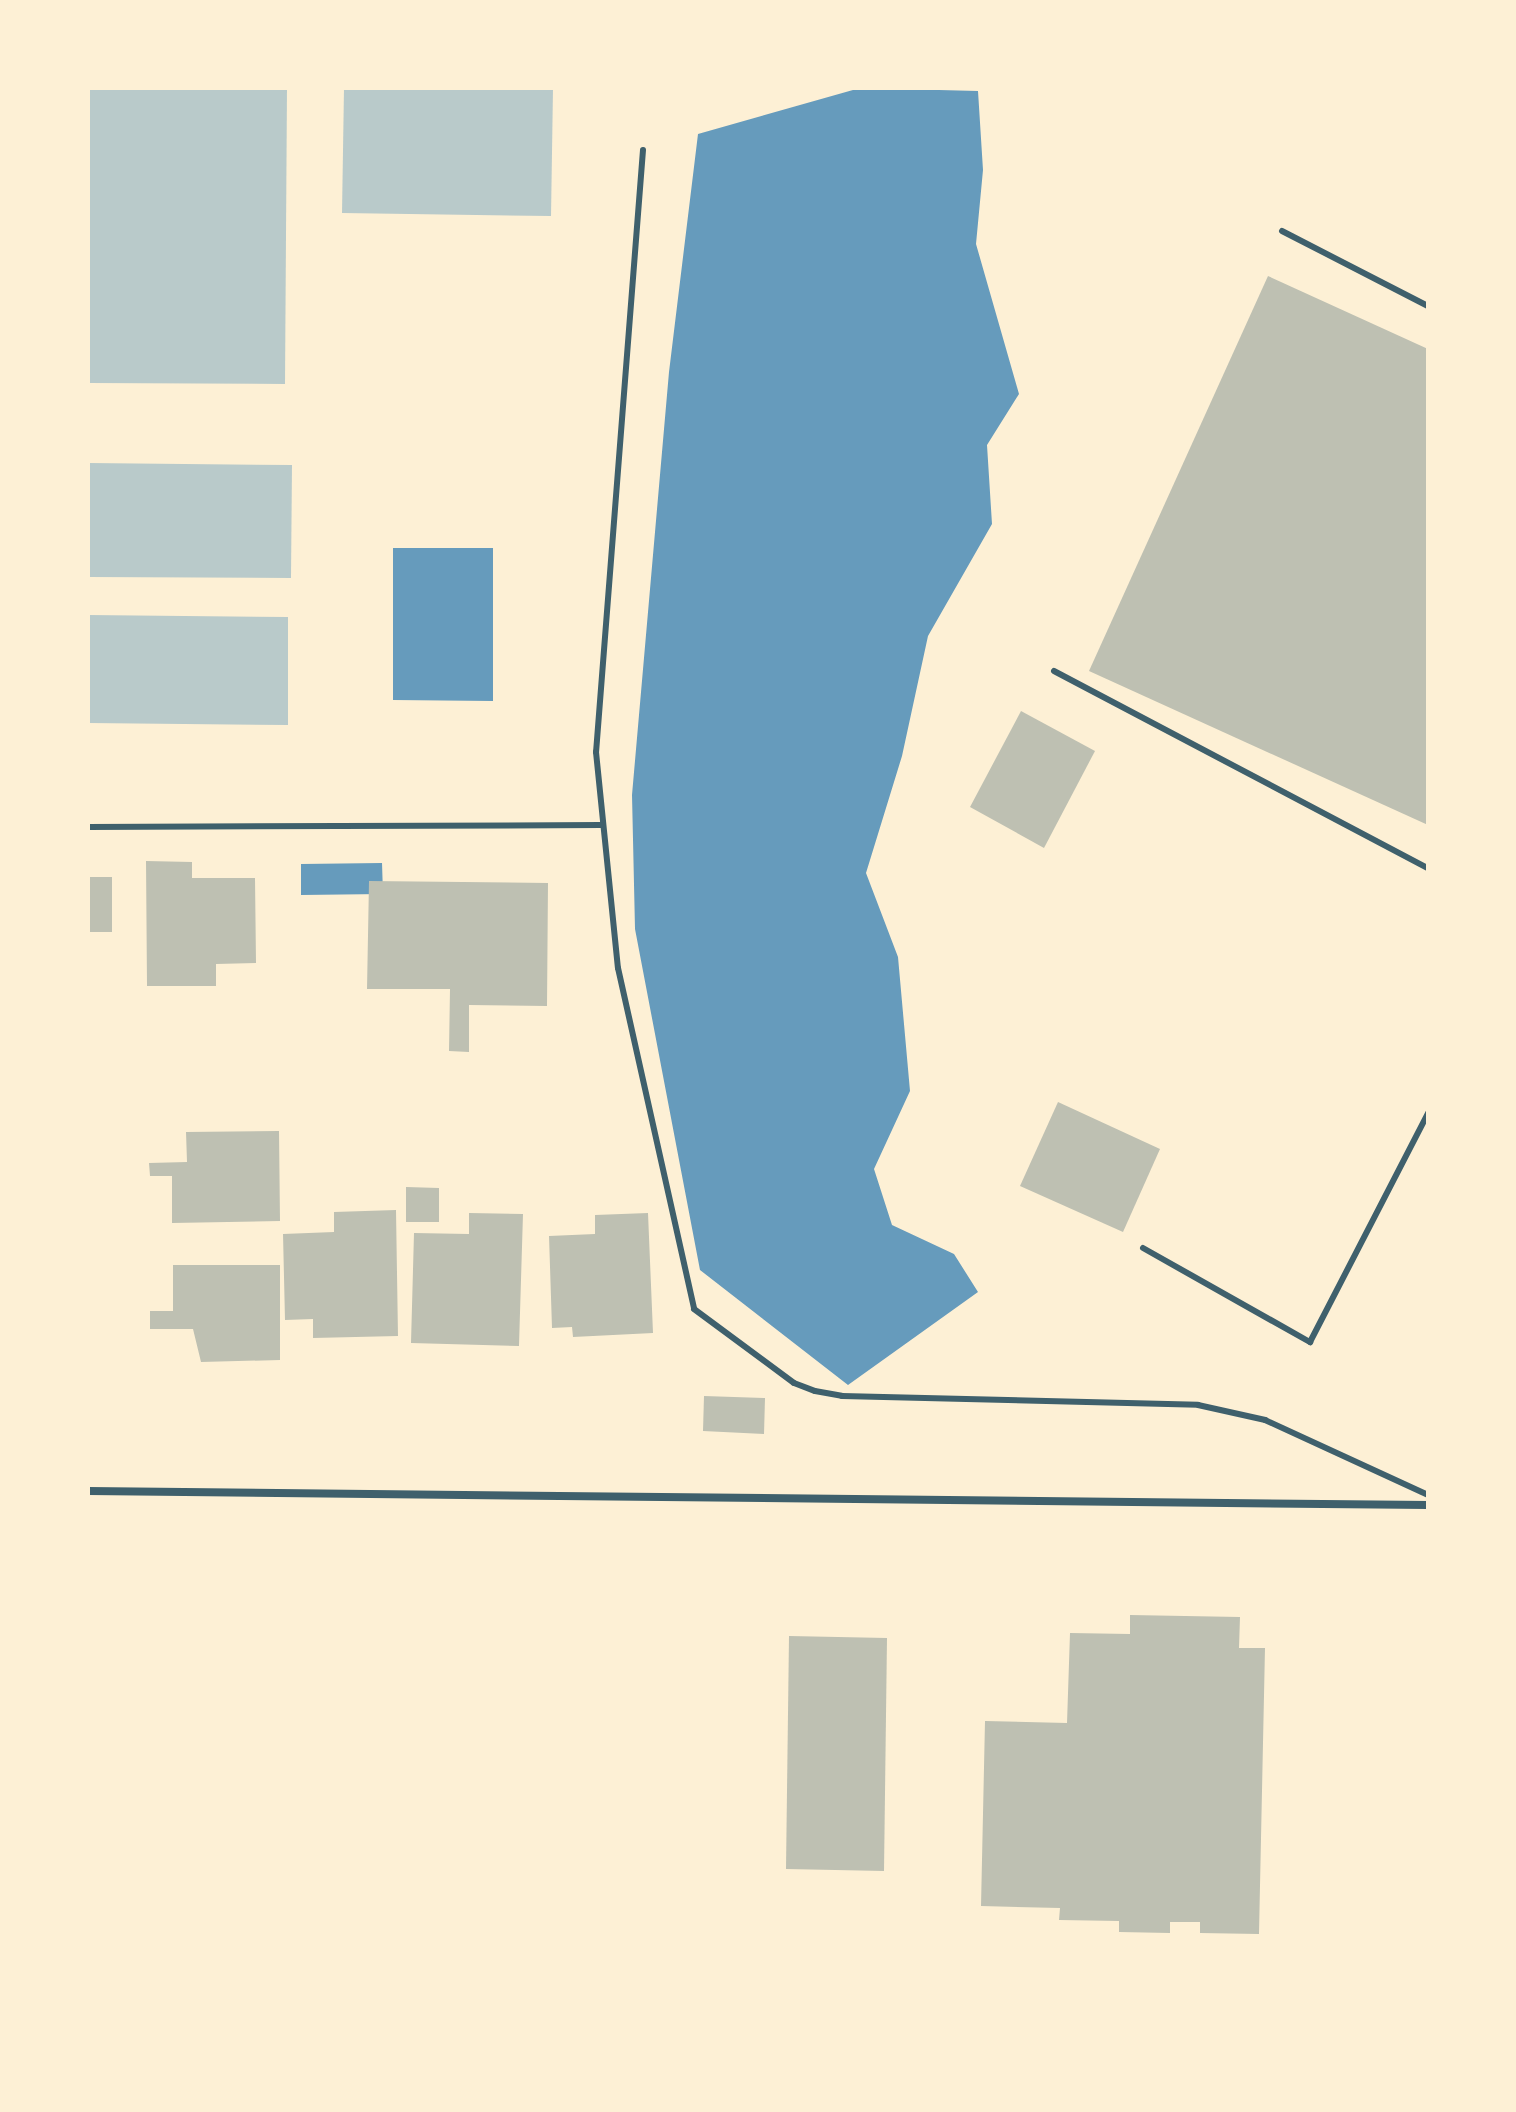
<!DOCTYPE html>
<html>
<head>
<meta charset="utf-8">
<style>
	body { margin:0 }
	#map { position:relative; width:1516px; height:2112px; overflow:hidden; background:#fdf0d5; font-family:Literata,serif }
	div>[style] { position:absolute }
	.green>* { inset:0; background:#b9caca }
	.water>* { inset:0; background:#669bbc }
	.building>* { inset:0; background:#bec0b2 }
	.service>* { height:6px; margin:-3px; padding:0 3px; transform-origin:3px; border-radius:3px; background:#3f606c }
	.minor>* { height:8px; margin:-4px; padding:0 4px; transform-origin:4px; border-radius:4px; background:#3f606c }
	span { translate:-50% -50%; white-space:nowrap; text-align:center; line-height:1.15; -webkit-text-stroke:8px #fdf0d5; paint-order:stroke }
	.frame { position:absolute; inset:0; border:90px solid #fdf0d5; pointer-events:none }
</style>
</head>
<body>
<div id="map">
	<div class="green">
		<i style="clip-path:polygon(88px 88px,287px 88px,285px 384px,88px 383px)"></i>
		<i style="clip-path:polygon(344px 88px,553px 88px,551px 216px,342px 213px)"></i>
		<i style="clip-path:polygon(88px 463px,292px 465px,291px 578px,88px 577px)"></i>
		<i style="clip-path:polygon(88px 615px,288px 617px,288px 725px,88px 723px)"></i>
	</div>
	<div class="water">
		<i style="clip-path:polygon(860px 88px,978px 91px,983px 170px,976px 244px,1019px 394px,987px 445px,992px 524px,928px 636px,902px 756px,866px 873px,898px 957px,910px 1091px,874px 1169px,892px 1225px,954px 1254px,978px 1292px,848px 1385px,700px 1270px,635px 929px,632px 795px,669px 372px,698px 134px)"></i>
		<i style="clip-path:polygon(393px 548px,493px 548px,493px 701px,393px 700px)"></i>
		<i style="clip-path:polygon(382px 863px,383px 894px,301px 895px,301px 864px)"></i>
	</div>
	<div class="building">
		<i style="clip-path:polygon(1268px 276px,1428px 349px,1428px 825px,1089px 671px)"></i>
		<i style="clip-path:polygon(1021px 711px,1095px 751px,1044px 848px,970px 807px)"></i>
		<i style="clip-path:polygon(146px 861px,192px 862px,192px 878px,255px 878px,256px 963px,216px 964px,216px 986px,147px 986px)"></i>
		<i style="clip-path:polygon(88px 877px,112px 877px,112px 932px,88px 932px)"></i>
		<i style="clip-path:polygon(369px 881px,548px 883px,547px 1006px,469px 1005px,469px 1052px,449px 1051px,450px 989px,367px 989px)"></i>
		<i style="clip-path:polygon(1058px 1102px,1160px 1149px,1123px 1232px,1020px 1186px)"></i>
		<i style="clip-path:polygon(279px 1131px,280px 1221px,172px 1223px,172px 1176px,150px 1176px,149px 1163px,187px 1162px,186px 1132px)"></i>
		<i style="clip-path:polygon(406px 1187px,439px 1188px,439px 1222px,406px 1222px)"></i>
		<i style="clip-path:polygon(396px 1210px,398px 1336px,313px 1338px,313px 1319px,285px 1320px,283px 1234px,334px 1232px,334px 1212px)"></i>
		<i style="clip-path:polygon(469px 1213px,523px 1214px,519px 1346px,411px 1343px,414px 1233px,469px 1234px)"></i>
		<i style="clip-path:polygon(648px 1213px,653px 1333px,573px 1337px,572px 1327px,552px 1328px,549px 1236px,595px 1234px,595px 1215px)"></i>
		<i style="clip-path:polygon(173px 1265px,280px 1265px,280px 1360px,201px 1362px,193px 1329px,150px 1329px,150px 1311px,173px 1311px)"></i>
		<i style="clip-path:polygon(704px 1396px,765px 1398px,764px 1434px,703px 1431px)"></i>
		<i style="clip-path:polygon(1130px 1615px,1240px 1617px,1239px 1648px,1265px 1648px,1259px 1934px,1200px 1933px,1200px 1922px,1170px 1922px,1170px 1933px,1119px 1932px,1119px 1921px,1059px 1920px,1060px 1908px,981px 1906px,985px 1721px,1067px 1723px,1070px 1633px,1130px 1634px)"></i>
		<i style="clip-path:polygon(789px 1636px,887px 1638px,884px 1871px,786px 1869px)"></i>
	</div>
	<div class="service">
		<i style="left:643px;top:150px;width:604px;rotate:94.46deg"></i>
		<i style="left:596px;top:752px;width:217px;rotate:84.2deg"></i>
		<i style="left:618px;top:968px;width:349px;rotate:77.4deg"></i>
		<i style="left:694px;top:1309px;width:124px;rotate:36.5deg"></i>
		<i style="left:794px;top:1383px;width:22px;rotate:21deg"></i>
		<i style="left:815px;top:1391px;width:27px;rotate:10deg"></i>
		<i style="left:842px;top:1396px;width:356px;rotate:1.4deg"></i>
		<i style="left:1198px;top:1405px;width:69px;rotate:12.6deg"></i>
		<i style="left:1265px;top:1420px;width:179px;rotate:24.7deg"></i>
		<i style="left:1282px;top:231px;width:164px;rotate:27.2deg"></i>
		<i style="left:1054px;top:671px;width:423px;rotate:27.8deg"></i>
		<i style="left:88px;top:827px;width:513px;rotate:-0.22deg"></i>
		<i style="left:1143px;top:1248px;width:192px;rotate:29.4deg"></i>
		<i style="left:1310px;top:1342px;width:258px;rotate:-62.7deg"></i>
	</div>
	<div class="minor">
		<i style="left:88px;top:1491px;width:1340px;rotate:0.6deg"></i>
	</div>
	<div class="frame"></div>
</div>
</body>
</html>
